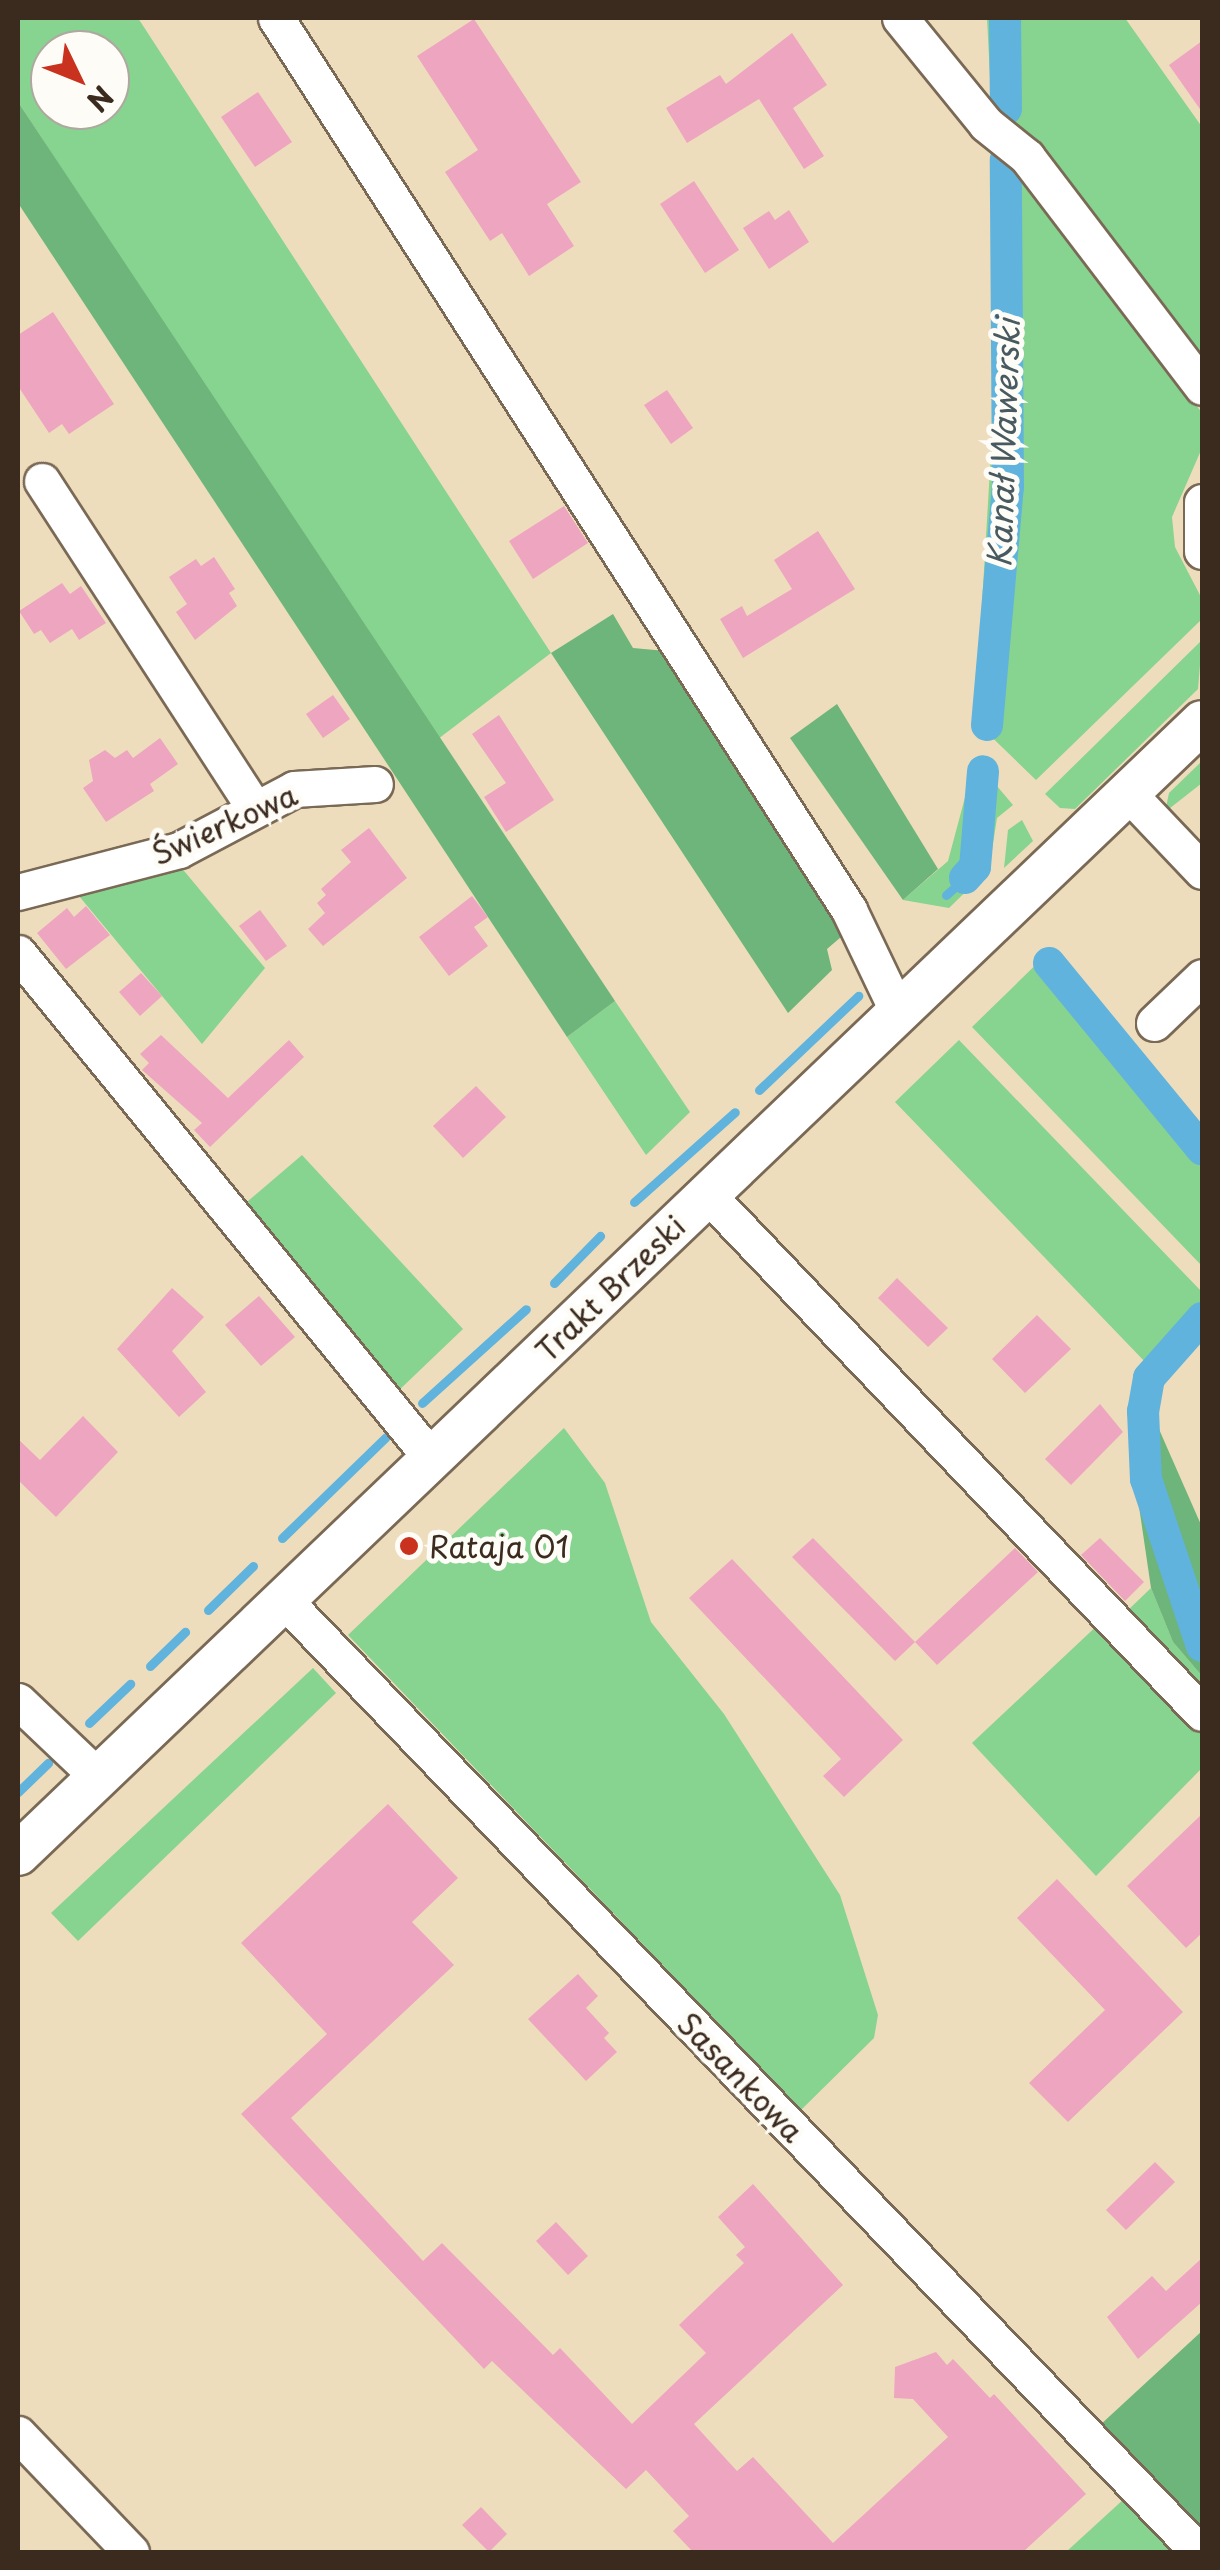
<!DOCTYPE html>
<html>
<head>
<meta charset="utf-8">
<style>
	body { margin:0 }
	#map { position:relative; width:1220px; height:2570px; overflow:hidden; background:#eeddbc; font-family:"Playpen Sans",sans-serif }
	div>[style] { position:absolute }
	.green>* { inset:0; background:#87d390 }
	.forest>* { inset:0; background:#6db57a }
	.stream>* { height:9px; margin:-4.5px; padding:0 4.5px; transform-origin:4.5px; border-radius:4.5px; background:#60b3dc }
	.canal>* { height:32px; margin:-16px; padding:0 16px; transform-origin:16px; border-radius:16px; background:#60b3dc }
	.building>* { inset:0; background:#eea5c0 }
	.roads { filter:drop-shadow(2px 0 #7a6955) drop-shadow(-2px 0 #7a6955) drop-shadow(0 2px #7a6955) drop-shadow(0 -2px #7a6955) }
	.minor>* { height:35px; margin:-17.5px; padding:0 17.5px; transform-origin:17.5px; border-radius:17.5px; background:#fff }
	.major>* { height:42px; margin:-21px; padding:0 21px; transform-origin:21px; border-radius:21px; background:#fff }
	.dots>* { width:28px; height:28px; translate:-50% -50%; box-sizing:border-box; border:5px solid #fdfcf7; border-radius:50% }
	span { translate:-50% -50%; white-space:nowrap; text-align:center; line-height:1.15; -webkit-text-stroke:10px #fdfcf7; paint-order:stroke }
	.street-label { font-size:30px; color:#3b2a1e }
	.poi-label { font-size:30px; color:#3b2a1e }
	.left { translate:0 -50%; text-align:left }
	.water-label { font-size:32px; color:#485a60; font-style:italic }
	.frame { position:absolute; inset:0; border:20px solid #3b2a1e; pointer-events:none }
	.north { position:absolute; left:30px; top:30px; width:100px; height:100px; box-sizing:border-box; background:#fdfcf7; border:2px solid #afa8a0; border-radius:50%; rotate:133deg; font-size:28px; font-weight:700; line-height:40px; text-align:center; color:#3b2a1e }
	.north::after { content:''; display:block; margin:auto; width:35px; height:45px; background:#c8321e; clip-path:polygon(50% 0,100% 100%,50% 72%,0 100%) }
</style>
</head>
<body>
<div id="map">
	<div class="green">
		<i style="clip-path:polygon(evenodd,18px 18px,138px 18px,551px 653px,438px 739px,18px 102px,18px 18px,50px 50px,110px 50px,110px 110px,50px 110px,50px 50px)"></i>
		<i style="clip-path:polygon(987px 18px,1125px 18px,1202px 127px,1202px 359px,992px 116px)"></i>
		<i style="clip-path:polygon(993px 148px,1025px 174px,1202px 413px,1202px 448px,1172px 517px,1175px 547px,1202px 599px,1202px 619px,1036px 780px,975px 721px,993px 419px)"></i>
		<i style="clip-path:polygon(1202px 640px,1198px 689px,1075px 809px,1060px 808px,1045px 794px)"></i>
		<i style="clip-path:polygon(975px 760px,1013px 805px,997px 818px,989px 869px,949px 908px,903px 900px,948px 861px)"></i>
		<i style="clip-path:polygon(1202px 761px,1202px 783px,1165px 812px,1169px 793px)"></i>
		<i style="clip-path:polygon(1022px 820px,1033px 841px,1004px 868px,1008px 830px)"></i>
		<i style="clip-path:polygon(180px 866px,265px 968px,202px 1044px,74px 890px)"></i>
		<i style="clip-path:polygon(1053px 948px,1202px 1127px,1202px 1266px,972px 1027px)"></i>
		<i style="clip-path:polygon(615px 1001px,690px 1112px,646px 1155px,567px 1037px)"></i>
		<i style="clip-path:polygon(959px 1040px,1202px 1292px,1202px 1333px,1159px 1378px,1151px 1411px,1137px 1407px,1138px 1376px,1148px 1365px,895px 1102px)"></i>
		<i style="clip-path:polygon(302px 1155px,463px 1329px,395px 1394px,241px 1207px)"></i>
		<i style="clip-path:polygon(564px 1428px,605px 1483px,651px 1622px,724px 1714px,840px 1895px,878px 2015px,874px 2038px,801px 2110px,348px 1635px)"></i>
		<i style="clip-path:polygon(1151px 1588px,1173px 1642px,1202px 1676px,1202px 1693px,1125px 1613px)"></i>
		<i style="clip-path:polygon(1102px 1621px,1202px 1723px,1202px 1768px,1096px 1876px,972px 1743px)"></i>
		<i style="clip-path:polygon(313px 1668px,336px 1693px,78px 1941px,51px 1913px)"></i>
		<i style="clip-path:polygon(1125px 2498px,1178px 2552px,1066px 2552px)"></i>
	</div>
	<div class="forest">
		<i style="clip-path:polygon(18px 102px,615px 1001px,567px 1037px,18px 203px)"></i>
		<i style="clip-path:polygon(613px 614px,633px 648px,666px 651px,840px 924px,841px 937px,827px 949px,832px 970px,788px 1013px,551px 653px)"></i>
		<i style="clip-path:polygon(837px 704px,938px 869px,903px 900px,790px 738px)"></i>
		<i style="clip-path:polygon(1137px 1407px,1151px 1411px,1202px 1527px,1202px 1676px,1173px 1642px,1151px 1588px,1136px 1486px)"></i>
		<i style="clip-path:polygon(1202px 2331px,1202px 2536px,1099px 2426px)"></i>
	</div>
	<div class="stream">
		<i style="left:946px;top:895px;width:25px;rotate:-42deg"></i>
		<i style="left:759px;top:1090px;width:137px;rotate:-43.5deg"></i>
		<i style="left:634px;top:1202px;width:135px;rotate:-41.7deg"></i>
		<i style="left:554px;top:1283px;width:66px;rotate:-45.6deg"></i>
		<i style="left:422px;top:1403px;width:140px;rotate:-42.1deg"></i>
		<i style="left:282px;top:1538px;width:144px;rotate:-44.2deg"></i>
		<i style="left:208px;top:1610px;width:63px;rotate:-44.4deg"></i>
		<i style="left:150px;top:1666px;width:49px;rotate:-44.2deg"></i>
		<i style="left:89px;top:1723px;width:57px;rotate:-43.6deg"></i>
		<i style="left:18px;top:1792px;width:42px;rotate:-44deg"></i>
	</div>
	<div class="canal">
		<i style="left:1005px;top:18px;width:91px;rotate:89.4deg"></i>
		<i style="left:987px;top:725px;width:239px;rotate:-85deg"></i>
		<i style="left:1008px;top:487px;width:327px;rotate:-90.4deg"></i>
		<i style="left:965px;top:878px;width:15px;rotate:-48deg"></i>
		<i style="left:975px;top:867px;width:96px;rotate:-85.2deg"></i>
		<i style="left:1049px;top:963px;width:241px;rotate:50.6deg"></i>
		<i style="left:1202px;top:1318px;width:80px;rotate:131.5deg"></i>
		<i style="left:1149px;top:1378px;width:34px;rotate:100deg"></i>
		<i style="left:1143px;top:1411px;width:68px;rotate:87.5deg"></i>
		<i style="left:1146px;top:1479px;width:176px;rotate:71.5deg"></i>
	</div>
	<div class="building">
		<i style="clip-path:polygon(474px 19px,581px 182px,547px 204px,574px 246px,529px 276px,502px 233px,490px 241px,445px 172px,478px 150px,417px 56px)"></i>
		<i style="clip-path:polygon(792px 33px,827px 85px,793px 108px,824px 156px,804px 169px,759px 99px,687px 143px,666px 108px,720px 75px,726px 84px)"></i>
		<i style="clip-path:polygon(1202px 41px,1202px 112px,1169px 65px)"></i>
		<i style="clip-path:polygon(258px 92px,292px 142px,255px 167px,221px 117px)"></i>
		<i style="clip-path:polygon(694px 181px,739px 250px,705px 273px,660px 204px)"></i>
		<i style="clip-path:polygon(789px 210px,809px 242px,769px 269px,743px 228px,769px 211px,775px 220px)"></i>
		<i style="clip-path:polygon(53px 312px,114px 404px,69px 434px,62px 424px,49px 433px,18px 386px,18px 335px)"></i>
		<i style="clip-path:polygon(667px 390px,693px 428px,671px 444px,644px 405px)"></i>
		<i style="clip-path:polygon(564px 506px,588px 543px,533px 579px,509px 541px)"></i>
		<i style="clip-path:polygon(818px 531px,855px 589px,743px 658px,720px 619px,742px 606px,747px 616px,792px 589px,774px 560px)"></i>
		<i style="clip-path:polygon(214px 557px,235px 589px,229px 593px,237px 606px,195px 640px,176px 612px,187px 604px,169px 577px,196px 559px,201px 566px)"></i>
		<i style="clip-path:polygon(62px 583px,70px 594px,81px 586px,106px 623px,79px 640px,72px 629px,50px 643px,41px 630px,34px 634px,19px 611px)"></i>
		<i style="clip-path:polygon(333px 695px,350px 719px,323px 738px,306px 714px)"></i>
		<i style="clip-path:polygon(499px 715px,554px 800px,506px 832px,484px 797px,506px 783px,472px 734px)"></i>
		<i style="clip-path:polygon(160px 738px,178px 764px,150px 784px,154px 791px,106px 822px,83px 788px,93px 781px,89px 760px,105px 750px,115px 758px,127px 750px,133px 758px)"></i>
		<i style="clip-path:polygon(369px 828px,407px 878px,323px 946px,308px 929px,325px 913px,317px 903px,326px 895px,321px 889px,351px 862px,341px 850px)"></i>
		<i style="clip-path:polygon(472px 896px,488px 917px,474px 927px,488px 946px,449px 976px,419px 937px)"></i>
		<i style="clip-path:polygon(86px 906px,110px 935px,66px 969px,37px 933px,67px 908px,74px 917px)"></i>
		<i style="clip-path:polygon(260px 910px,287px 946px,266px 961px,239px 926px)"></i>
		<i style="clip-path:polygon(141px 973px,162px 996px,140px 1016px,119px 992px)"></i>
		<i style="clip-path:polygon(161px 1035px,228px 1098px,289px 1040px,304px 1057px,210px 1147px,194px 1130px,202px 1123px,142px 1070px,149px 1063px,140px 1054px)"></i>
		<i style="clip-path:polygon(476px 1086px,506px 1117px,463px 1158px,433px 1126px)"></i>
		<i style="clip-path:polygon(897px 1278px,948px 1328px,928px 1347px,878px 1298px)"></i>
		<i style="clip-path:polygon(172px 1288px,204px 1317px,172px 1351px,206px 1392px,179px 1417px,117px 1349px)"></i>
		<i style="clip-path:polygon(259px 1296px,295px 1337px,261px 1366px,225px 1325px)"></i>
		<i style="clip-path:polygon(1037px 1315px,1071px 1349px,1025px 1393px,992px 1359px)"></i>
		<i style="clip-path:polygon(1100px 1404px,1123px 1432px,1071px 1485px,1045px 1459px)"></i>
		<i style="clip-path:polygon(83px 1416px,118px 1452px,56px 1517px,18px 1480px,18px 1439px,40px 1460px)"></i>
		<i style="clip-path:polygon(813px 1538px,915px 1642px,1015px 1548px,1038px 1572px,937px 1665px,915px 1642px,895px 1661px,792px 1557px)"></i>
		<i style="clip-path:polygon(1100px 1538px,1144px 1582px,1125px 1601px,1081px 1555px)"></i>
		<i style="clip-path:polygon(732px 1559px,903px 1740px,844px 1797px,823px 1776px,841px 1759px,689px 1598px)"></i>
		<i style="clip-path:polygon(388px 1804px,458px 1878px,412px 1922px,454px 1965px,291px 2118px,423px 2261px,442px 2243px,553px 2355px,560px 2348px,632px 2424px,706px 2353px,679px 2325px,744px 2263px,736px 2255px,745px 2247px,718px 2217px,753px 2184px,843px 2285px,694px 2424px,737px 2471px,753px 2457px,833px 2543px,948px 2437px,913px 2399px,894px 2398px,895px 2367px,936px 2352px,947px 2365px,953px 2359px,990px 2398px,994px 2394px,1086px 2494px,1023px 2552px,693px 2552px,673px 2531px,689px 2516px,646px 2470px,626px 2489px,492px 2361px,484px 2369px,241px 2114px,327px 2034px,241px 1943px)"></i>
		<i style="clip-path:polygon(1202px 1814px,1202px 1933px,1186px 1948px,1127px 1886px)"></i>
		<i style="clip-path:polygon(1057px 1879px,1183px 2012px,1068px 2122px,1029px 2083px,1105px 2010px,1017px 1918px)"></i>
		<i style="clip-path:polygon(578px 1974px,598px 1996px,586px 2008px,609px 2033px,604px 2038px,617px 2052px,586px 2081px,528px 2019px)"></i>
		<i style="clip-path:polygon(1155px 2162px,1175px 2182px,1126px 2230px,1106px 2210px)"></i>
		<i style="clip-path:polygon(556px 2222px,588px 2256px,568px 2275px,536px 2241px)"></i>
		<i style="clip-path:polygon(1202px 2258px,1202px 2302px,1138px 2359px,1107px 2317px,1152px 2276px,1166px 2291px)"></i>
		<i style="clip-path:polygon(481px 2507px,507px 2534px,489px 2552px,462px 2525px)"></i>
	</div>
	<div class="roads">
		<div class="minor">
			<i style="left:276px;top:18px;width:1060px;rotate:57.28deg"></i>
			<i style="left:849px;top:910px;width:109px;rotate:64.4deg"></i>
			<i style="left:900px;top:18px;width:136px;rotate:50.9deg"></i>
			<i style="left:986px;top:124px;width:53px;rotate:38.8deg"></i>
			<i style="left:1027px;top:157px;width:289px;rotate:52.7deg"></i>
			<i style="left:42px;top:481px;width:391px;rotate:57deg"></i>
			<i style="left:1202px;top:502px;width:49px;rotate:90deg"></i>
			<i style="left:1127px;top:792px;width:109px;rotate:46.5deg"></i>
			<i style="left:18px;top:892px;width:166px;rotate:-14.6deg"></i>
			<i style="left:179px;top:850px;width:130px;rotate:-27.9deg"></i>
			<i style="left:294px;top:789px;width:81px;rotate:-3.5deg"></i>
			<i style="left:18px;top:953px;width:654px;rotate:50.71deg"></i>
			<i style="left:1154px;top:1023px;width:66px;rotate:-43.8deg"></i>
			<i style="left:707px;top:1194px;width:717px;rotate:46.36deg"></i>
			<i style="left:284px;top:1600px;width:1320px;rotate:46.14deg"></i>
			<i style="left:18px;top:1701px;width:110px;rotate:43.5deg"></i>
			<i style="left:18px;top:2434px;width:163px;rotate:46.2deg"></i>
		</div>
		<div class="major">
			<i style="left:18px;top:1854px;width:1638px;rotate:-43.71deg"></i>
		</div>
	</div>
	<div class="dots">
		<i style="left:409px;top:1546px;background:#c8321e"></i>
	</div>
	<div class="street-label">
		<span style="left:224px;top:824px;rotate:-24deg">Świerkowa</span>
		<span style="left:610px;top:1288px;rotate:-44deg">Trakt Brzeski</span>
		<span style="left:741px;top:2077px;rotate:46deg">Sasankowa</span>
	</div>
	<div class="poi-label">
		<span class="left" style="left:429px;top:1546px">Rataja 01</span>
	</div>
	<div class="water-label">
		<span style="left:1003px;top:443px;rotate:-88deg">Kanał Wawerski</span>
	</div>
	<div class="frame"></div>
	<div class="north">N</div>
</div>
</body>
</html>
